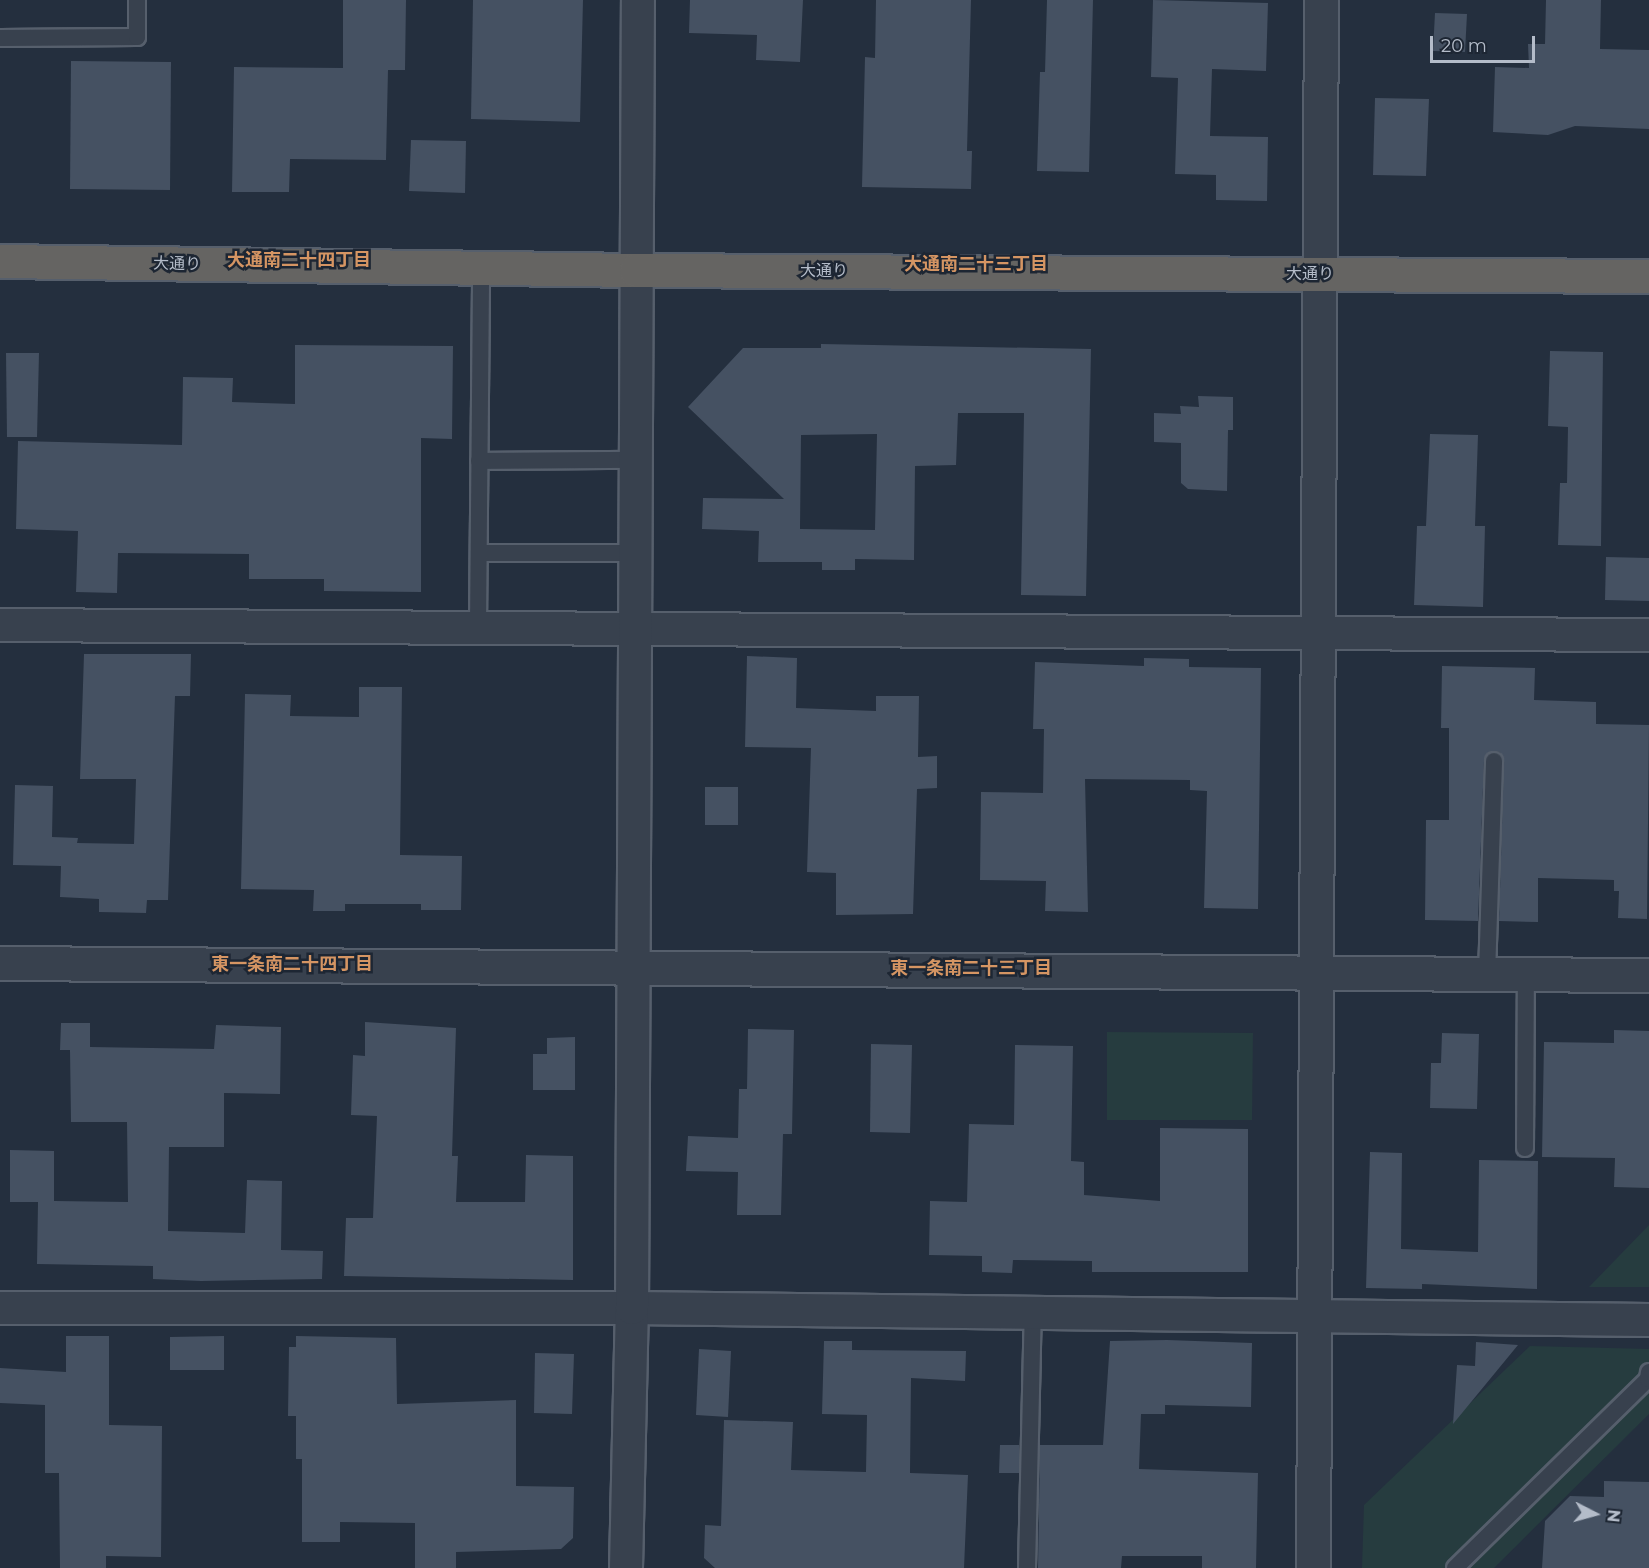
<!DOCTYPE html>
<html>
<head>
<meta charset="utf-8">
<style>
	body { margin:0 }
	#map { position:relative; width:1649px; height:1568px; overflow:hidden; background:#242f3e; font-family:Montserrat,"Noto Sans JP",sans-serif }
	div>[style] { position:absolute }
	.green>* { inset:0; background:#263c3f }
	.building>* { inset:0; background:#455162 }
	.roads { filter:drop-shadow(2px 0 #565f6c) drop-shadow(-2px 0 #565f6c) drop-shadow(0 2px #565f6c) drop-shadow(0 -2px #565f6c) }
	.service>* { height:16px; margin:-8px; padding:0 8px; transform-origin:8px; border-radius:8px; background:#38414e }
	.minor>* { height:32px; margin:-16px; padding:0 16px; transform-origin:16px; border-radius:16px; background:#38414e }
	.tertiary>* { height:33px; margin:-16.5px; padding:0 16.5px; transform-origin:16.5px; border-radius:16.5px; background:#38414e }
	.trunk>* { height:33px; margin:-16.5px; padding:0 16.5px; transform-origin:16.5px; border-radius:16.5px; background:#656462 }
	span { translate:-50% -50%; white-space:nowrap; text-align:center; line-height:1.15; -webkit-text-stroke:5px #1d2633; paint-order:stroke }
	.street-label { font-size:16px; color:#b4bcc9 }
	.neighbourhood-label { font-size:18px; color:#d59563; font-weight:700 }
	.north { position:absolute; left:1565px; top:1484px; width:60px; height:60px; -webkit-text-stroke:4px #1d2633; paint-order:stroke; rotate:96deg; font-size:16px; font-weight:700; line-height:24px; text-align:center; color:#b4bcc9 }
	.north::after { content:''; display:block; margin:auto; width:21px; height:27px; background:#b4bcc9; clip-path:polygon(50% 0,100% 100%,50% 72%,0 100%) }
	.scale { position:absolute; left:1430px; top:36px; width:105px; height:27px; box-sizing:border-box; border:3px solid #b4bcc9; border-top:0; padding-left:8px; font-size:18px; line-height:21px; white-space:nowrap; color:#b4bcc9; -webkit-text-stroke:4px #1d2633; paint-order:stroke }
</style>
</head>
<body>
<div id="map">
	<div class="green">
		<i style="clip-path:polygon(1107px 1032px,1253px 1033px,1252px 1120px,1107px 1120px)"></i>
		<i style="clip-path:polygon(1649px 1225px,1649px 1287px,1589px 1287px)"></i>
		<i style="clip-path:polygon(1530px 1346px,1649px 1349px,1649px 1414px,1494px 1568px,1362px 1568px,1364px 1505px)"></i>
	</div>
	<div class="building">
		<i style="clip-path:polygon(343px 0,406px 0,405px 70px,388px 70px,386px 160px,290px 159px,289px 192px,232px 192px,234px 67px,343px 68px)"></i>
		<i style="clip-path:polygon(473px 0,583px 0,580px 122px,471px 119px)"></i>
		<i style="clip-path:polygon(690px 0,803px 0,800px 62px,756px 60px,757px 35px,689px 33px)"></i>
		<i style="clip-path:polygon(876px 0,971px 0,967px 151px,972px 151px,971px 189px,862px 187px,865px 57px,875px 58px)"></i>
		<i style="clip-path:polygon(1047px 0,1093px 0,1089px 172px,1037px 171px,1040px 72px,1045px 72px)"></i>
		<i style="clip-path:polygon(1153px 0,1268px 3px,1266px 71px,1212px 69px,1210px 136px,1268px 137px,1267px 201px,1216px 200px,1216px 175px,1175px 174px,1178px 78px,1151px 77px)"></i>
		<i style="clip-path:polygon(1546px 0,1601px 0,1600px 49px,1649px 50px,1649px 129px,1575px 126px,1548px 135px,1493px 132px,1495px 67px,1529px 68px,1528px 44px,1545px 44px)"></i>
		<i style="clip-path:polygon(1435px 13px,1467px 14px,1465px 52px,1433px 51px)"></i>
		<i style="clip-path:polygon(71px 61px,171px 62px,170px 190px,70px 189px)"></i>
		<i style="clip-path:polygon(1375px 98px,1429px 99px,1426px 176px,1373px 175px)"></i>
		<i style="clip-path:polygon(411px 140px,466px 141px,465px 193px,409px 191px)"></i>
		<i style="clip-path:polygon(evenodd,821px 344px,1091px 349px,1086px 596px,1021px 595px,1024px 413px,958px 413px,956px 465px,915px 466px,914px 560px,855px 559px,855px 570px,822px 570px,822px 562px,758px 562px,759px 531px,702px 529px,703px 498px,784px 499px,688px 407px,743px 348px,821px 348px,821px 344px,877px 434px,875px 530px,800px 529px,801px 435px,877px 434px)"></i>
		<i style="clip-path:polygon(295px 345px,453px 346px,452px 439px,421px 438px,421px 592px,324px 591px,324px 579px,249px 579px,249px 554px,118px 553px,117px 593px,76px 592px,78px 531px,16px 529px,18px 441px,182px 445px,183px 377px,233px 378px,232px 402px,295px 404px)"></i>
		<i style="clip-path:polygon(1550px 351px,1603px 352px,1601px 546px,1558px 545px,1560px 483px,1567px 483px,1568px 427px,1548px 426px)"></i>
		<i style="clip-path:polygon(6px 353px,39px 353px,37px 437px,7px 437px)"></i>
		<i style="clip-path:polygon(1198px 396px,1233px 397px,1233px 430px,1228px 430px,1227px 491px,1188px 489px,1181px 483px,1181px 443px,1154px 442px,1154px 413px,1181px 414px,1180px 406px,1199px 407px)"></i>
		<i style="clip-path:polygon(1430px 434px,1478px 435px,1475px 526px,1485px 526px,1483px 607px,1414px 605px,1417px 526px,1426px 526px)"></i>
		<i style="clip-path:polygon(1606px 557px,1649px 558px,1649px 601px,1605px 600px)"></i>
		<i style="clip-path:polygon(84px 654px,191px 654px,190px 696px,175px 696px,168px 900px,147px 900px,146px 913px,99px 912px,99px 899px,60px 897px,61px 866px,13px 865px,15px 785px,53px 786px,52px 837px,78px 838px,77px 843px,134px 844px,136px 779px,80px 779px)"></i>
		<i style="clip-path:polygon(747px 656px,797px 658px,796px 708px,876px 711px,876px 696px,919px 696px,918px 757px,937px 756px,937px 788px,917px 789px,913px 914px,836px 915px,836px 873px,807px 872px,811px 748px,745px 747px)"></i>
		<i style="clip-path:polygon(1144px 658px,1189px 659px,1189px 667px,1261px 668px,1258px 909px,1204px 908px,1207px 791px,1190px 790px,1190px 780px,1085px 779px,1088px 912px,1045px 911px,1046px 881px,980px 880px,981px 792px,1043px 793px,1044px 729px,1033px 729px,1035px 662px,1144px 666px)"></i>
		<i style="clip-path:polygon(1442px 666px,1535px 668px,1534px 700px,1596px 702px,1596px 724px,1649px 725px,1647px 919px,1618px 918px,1619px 891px,1614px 891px,1614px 880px,1538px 878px,1538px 922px,1499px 921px,1504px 761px,1500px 752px,1494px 751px,1484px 761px,1478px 921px,1425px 920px,1426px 820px,1449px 820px,1449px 728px,1441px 728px)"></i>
		<i style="clip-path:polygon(359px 687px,402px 687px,400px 855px,462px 856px,461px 910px,421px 910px,421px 904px,345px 904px,345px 911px,313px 911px,314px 890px,241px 889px,245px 694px,291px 695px,290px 716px,359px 717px)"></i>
		<i style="clip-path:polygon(705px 787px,738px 787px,738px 825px,705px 825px)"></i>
		<i style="clip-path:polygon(365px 1022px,456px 1028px,452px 1156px,458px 1156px,456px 1202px,525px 1202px,526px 1155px,573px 1156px,573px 1280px,344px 1276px,346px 1218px,373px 1218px,377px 1116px,351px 1115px,353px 1055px,365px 1056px)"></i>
		<i style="clip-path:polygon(61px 1023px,90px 1023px,90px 1047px,214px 1049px,216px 1025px,281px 1027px,280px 1094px,224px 1093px,224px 1147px,169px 1147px,168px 1231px,245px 1233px,247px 1180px,282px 1181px,281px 1250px,323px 1251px,322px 1279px,201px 1281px,153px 1279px,153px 1266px,37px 1264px,38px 1202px,10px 1202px,10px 1150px,54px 1151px,54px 1201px,128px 1202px,127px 1122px,71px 1122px,70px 1050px,60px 1050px)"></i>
		<i style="clip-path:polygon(748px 1029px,794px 1030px,792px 1134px,783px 1134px,781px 1215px,737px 1215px,738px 1172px,686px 1171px,688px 1136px,738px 1138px,739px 1089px,747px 1089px)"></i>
		<i style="clip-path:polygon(1614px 1030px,1649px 1031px,1649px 1188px,1614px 1187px,1615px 1158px,1542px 1157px,1544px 1042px,1614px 1043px)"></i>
		<i style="clip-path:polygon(1442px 1033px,1479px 1034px,1477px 1109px,1430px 1108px,1431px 1063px,1441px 1063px)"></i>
		<i style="clip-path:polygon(575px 1037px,575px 1090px,533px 1090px,533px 1054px,547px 1054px,547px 1038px)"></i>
		<i style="clip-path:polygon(871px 1044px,912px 1045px,910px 1133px,870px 1132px)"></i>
		<i style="clip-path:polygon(1015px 1045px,1073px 1046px,1071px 1161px,1084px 1162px,1084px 1195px,1160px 1201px,1160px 1128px,1248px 1129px,1248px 1272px,1092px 1272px,1092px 1261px,1013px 1260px,1012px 1273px,982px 1272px,982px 1256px,929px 1255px,930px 1201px,967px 1202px,969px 1124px,1014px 1125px)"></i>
		<i style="clip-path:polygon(1370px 1152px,1402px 1153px,1401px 1249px,1478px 1252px,1479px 1160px,1538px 1161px,1537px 1289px,1422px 1284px,1422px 1289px,1366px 1288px)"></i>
		<i style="clip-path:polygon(66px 1336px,109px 1336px,109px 1425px,162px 1426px,161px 1557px,106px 1556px,106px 1568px,60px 1568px,59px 1473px,45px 1473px,45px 1405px,0 1403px,0 1368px,66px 1372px)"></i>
		<i style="clip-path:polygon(224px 1336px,224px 1370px,170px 1370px,170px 1337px)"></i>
		<i style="clip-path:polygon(296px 1336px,396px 1338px,397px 1404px,516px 1400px,516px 1486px,574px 1487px,573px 1538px,561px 1549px,456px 1552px,456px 1568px,415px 1568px,415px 1523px,340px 1522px,340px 1542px,302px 1542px,302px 1459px,296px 1459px,296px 1416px,288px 1416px,289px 1347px,296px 1347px)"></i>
		<i style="clip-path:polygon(1167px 1340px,1252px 1343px,1251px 1407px,1165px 1405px,1165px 1414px,1141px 1414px,1139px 1469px,1258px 1473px,1256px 1568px,1202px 1568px,1202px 1556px,1122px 1556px,1121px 1568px,1038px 1568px,1040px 1445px,1103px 1445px,1110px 1341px)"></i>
		<i style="clip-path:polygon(824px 1341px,852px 1341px,852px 1350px,966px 1351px,965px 1381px,911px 1378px,910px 1473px,968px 1475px,964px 1568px,715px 1568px,704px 1558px,705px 1525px,721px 1526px,724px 1420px,793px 1422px,791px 1470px,866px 1472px,867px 1415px,822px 1414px)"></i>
		<i style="clip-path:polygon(1476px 1342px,1518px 1345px,1453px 1424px,1457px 1365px,1475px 1366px)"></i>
		<i style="clip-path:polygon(699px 1349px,731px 1351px,728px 1417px,696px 1415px)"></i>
		<i style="clip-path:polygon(535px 1353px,574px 1354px,572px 1414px,534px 1413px)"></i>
		<i style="clip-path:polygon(1000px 1445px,1019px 1445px,1019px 1473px,999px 1473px)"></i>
		<i style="clip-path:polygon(1604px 1481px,1649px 1482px,1649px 1568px,1542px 1568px,1545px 1521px,1570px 1496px,1604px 1497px)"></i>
	</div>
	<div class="roads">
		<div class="service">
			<i style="left:0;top:38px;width:137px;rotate:-0.4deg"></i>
			<i style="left:137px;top:37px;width:37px;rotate:-90deg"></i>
			<i style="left:479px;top:461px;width:155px;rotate:-0.4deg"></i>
			<i style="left:479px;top:553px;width:154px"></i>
			<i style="left:478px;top:627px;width:359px;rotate:-89.5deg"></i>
			<i style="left:1487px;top:974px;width:213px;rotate:-88.1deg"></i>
			<i style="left:1525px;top:1148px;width:174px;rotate:-89.7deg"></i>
			<i style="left:1027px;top:1568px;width:256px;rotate:-88.7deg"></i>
			<i style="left:1455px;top:1568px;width:270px;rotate:-44.4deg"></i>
			<i style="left:1648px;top:1379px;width:7px;rotate:-82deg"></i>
		</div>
		<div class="minor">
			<i style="left:0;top:625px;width:1649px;rotate:0.35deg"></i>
			<i style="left:0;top:1308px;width:632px"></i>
			<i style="left:632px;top:1308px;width:1017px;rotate:0.68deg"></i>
			<i style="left:626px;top:1568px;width:260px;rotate:-88.7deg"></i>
			<i style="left:632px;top:1308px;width:1308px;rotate:-89.74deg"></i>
		</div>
		<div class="tertiary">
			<i style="left:0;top:963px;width:1649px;rotate:0.42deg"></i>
			<i style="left:1313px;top:1568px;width:1568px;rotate:-89.71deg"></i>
		</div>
		<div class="trunk">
			<i style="left:0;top:261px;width:636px;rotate:0.81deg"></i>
			<i style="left:636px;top:270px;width:1013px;rotate:0.34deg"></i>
		</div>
	</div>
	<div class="street-label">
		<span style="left:177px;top:264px;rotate:1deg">大通り</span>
		<span style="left:824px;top:271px">大通り</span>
		<span style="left:1310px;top:274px">大通り</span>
	</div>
	<div class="neighbourhood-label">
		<span style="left:299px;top:260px">大通南二十四丁目</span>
		<span style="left:976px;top:264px">大通南二十三丁目</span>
		<span style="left:292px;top:964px">東一条南二十四丁目</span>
		<span style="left:971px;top:968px">東一条南二十三丁目</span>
	</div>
	<div class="north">N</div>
	<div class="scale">20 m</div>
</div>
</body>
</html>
